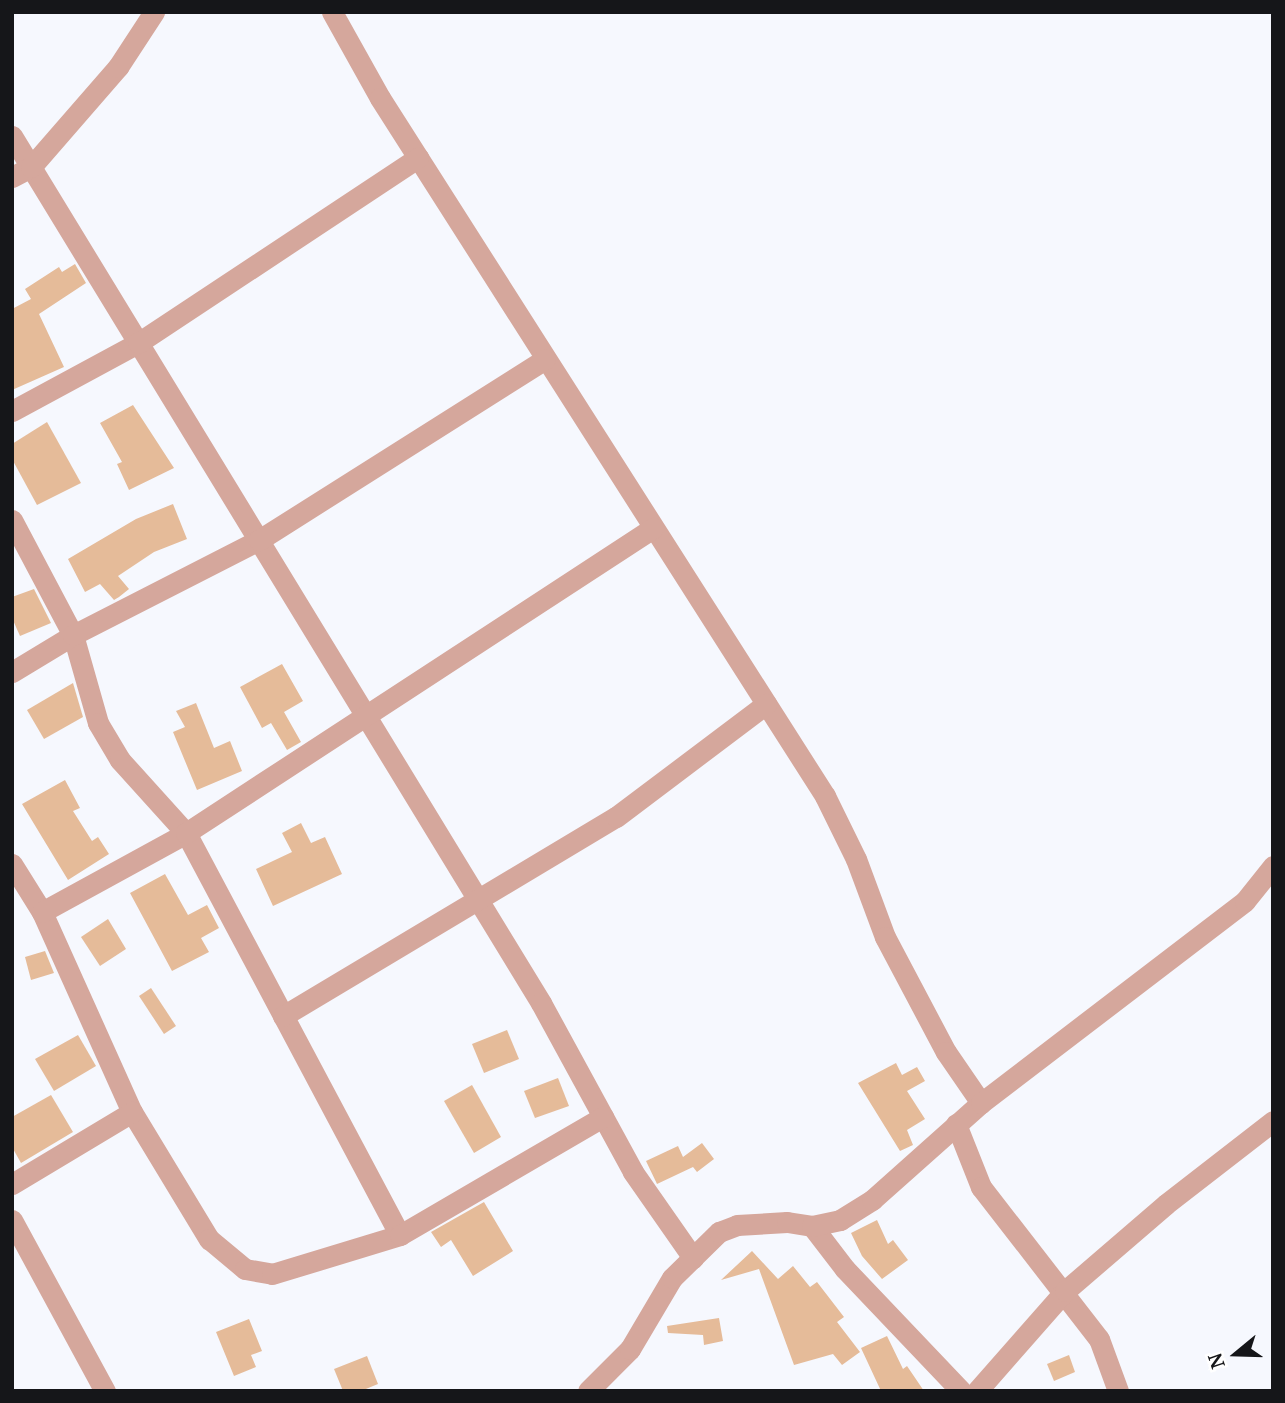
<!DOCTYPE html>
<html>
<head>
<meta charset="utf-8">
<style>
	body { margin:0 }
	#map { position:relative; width:1285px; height:1403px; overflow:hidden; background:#f6f8fe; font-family:"Noto Serif",serif }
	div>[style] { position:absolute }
	.building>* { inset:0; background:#e5bb99 }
	.street>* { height:21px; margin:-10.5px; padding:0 10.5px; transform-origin:10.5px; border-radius:10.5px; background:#d5a79c }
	span { translate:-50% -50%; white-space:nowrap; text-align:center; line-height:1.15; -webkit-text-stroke:7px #fff; paint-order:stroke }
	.frame { position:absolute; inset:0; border:14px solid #151619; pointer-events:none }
	.north { position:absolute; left:1201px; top:1319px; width:70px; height:70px; -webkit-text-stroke:5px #fff; paint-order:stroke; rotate:251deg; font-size:19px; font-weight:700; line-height:28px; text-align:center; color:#151619 }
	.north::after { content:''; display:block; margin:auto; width:24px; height:32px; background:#151619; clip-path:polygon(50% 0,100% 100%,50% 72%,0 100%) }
</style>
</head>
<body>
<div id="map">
	<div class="building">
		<i style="clip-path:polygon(75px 264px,86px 283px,39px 314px,64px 367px,12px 390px,12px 309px,31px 299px,25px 289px,59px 267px,62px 272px)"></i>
		<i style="clip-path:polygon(133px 405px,174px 468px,129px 490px,117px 464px,122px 462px,100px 423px)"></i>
		<i style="clip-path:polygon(47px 422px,81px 483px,37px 505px,12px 459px,12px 444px)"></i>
		<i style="clip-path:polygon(173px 504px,187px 539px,154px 552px,118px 576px,129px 589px,119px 597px,114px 600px,100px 584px,85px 592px,68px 559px,136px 519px)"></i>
		<i style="clip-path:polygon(34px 589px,51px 623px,20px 636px,12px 618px,12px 597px)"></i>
		<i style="clip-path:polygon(282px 664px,303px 701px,284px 712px,301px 742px,287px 750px,271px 723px,262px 728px,240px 687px)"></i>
		<i style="clip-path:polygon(73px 683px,83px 717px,44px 739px,27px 710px)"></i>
		<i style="clip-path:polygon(196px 703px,214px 748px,230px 741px,242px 771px,197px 790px,173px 732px,185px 727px,176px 711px)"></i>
		<i style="clip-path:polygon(65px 780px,80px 808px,73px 811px,92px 841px,98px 837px,109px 854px,68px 880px,22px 804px)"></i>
		<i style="clip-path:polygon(301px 823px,311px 843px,325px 837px,342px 874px,273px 906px,256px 869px,292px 852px,282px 833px)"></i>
		<i style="clip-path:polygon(165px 874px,188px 915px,207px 905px,219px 928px,201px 938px,209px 952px,172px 971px,130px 893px)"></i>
		<i style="clip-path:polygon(108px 919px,126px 949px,100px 966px,81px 937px)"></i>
		<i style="clip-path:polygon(45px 951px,54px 973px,31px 980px,25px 957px)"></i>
		<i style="clip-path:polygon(151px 988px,176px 1026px,164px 1034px,139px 996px)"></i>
		<i style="clip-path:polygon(507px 1030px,519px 1059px,484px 1073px,472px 1044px)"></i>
		<i style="clip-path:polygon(78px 1035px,96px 1066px,54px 1091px,35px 1059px)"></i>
		<i style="clip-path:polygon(896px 1063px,902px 1075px,917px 1067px,925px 1081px,907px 1091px,925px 1119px,907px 1130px,913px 1145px,900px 1151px,858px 1083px)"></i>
		<i style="clip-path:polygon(558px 1078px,569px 1106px,535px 1118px,524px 1091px)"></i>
		<i style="clip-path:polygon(472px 1085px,501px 1137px,474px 1153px,444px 1101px)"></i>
		<i style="clip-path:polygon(51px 1095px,73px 1132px,21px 1163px,12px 1147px,12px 1117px)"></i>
		<i style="clip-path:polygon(702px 1143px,714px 1159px,697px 1172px,693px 1167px,657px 1184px,646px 1161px,678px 1146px,683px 1157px)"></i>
		<i style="clip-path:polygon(484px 1202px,513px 1251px,473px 1276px,451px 1240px,441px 1247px,431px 1232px)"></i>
		<i style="clip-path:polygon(877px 1220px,888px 1244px,893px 1240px,908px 1260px,882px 1279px,862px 1256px,851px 1233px)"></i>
		<i style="clip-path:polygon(752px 1251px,778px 1279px,793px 1266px,810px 1287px,817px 1282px,844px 1317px,837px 1322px,860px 1352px,842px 1365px,833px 1354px,794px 1365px,759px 1269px,721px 1280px)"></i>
		<i style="clip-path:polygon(719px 1318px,723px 1341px,704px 1345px,703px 1335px,668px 1333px,667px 1326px)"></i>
		<i style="clip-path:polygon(249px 1319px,262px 1351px,251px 1355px,256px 1367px,234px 1376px,216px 1332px)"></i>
		<i style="clip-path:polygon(887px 1336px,903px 1369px,907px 1366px,924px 1391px,881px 1391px,861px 1348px)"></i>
		<i style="clip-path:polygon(1069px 1355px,1075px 1372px,1054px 1381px,1047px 1364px)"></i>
		<i style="clip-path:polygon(367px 1356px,378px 1384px,361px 1391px,343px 1391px,334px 1369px)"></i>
	</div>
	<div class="street">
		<i style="left:332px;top:12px;width:98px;rotate:60.8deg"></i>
		<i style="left:380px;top:98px;width:828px;rotate:57.48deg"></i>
		<i style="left:825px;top:796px;width:70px;rotate:63.8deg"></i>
		<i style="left:856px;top:859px;width:83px;rotate:69.6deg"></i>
		<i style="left:885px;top:937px;width:130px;rotate:62.1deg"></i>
		<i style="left:946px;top:1052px;width:62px;rotate:55.5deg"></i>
		<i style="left:12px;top:136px;width:1016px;rotate:58.61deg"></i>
		<i style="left:541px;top:1003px;width:192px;rotate:61.4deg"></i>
		<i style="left:633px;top:1172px;width:105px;rotate:55.1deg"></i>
		<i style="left:12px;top:177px;width:21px;rotate:-28deg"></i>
		<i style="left:31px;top:167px;width:133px;rotate:-49deg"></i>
		<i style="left:118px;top:67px;width:66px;rotate:-56.8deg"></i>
		<i style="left:12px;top:411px;width:143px;rotate:-28.4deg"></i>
		<i style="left:138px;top:343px;width:336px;rotate:-33.5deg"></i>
		<i style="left:12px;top:520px;width:130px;rotate:62.1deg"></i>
		<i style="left:73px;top:635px;width:91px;rotate:74.1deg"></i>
		<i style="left:98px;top:723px;width:43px;rotate:59.3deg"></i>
		<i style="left:120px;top:760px;width:98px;rotate:47.9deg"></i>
		<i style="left:186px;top:833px;width:455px;rotate:62deg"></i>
		<i style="left:12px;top:672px;width:71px;rotate:-31.2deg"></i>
		<i style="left:73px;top:635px;width:209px;rotate:-27.1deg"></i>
		<i style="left:259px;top:540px;width:338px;rotate:-32.3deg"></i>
		<i style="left:12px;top:864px;width:57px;rotate:58deg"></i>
		<i style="left:42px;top:912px;width:219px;rotate:65.8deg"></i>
		<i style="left:132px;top:1112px;width:149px;rotate:58.8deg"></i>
		<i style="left:209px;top:1239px;width:47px;rotate:39.8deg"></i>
		<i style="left:245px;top:1269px;width:27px;rotate:10deg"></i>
		<i style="left:272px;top:1274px;width:134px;rotate:-16.9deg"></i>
		<i style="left:400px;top:1235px;width:235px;rotate:-30.2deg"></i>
		<i style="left:42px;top:912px;width:164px;rotate:-28.7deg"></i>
		<i style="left:186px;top:833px;width:558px;rotate:-33.15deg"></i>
		<i style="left:283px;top:1016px;width:388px;rotate:-30.9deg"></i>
		<i style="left:616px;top:817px;width:188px;rotate:-37deg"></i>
		<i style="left:956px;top:1124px;width:68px;rotate:68.4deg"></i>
		<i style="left:981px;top:1187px;width:192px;rotate:52.2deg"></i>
		<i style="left:1099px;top:1339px;width:55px;rotate:69.9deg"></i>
		<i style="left:12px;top:1184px;width:140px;rotate:-31deg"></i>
		<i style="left:12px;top:1220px;width:195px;rotate:61.5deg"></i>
		<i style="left:812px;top:1226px;width:54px;rotate:52.5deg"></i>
		<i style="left:845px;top:1269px;width:168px;rotate:46.4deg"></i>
		<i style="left:588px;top:1391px;width:59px;rotate:-45deg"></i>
		<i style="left:630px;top:1349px;width:82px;rotate:-59.4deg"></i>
		<i style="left:672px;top:1278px;width:66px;rotate:-44.4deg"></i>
		<i style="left:719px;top:1232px;width:19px;rotate:-21deg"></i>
		<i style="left:737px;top:1225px;width:50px;rotate:-3.4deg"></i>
		<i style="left:787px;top:1222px;width:25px;rotate:9deg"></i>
		<i style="left:812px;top:1226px;width:29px;rotate:-12deg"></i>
		<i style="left:840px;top:1220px;width:38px;rotate:-32deg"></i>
		<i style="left:872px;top:1200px;width:146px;rotate:-41.7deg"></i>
		<i style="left:981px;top:1103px;width:332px;rotate:-37.4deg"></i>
		<i style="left:1245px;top:901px;width:45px;rotate:-51.3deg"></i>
		<i style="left:977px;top:1391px;width:133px;rotate:-48.7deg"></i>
		<i style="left:1065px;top:1291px;width:133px;rotate:-40.7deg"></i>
		<i style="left:1166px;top:1204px;width:135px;rotate:-37.8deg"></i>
	</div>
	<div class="frame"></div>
	<div class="north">N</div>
</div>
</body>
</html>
